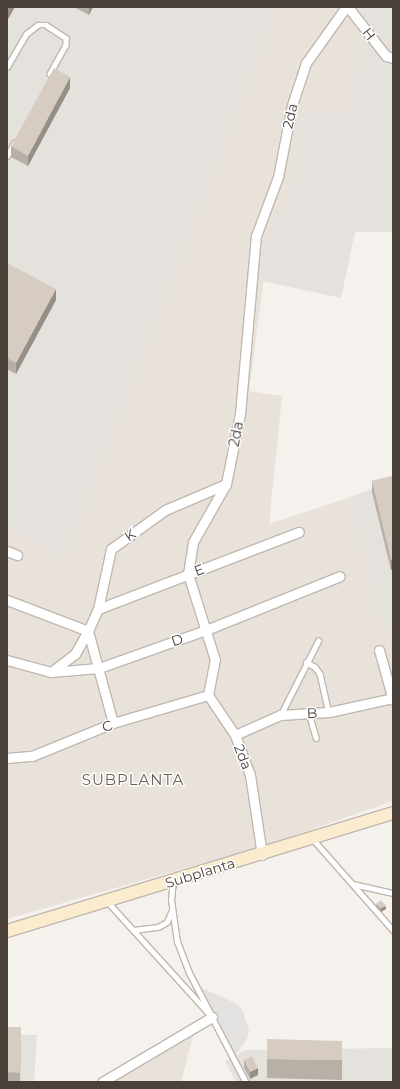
<!DOCTYPE html>
<html>
<head>
<meta charset="utf-8">
<style>
	body { margin:0 }
	#map { position:relative; width:400px; height:1089px; overflow:hidden; background:#f5f1ec; font-family:Montserrat,sans-serif }
	div>[style] { position:absolute }
	.residential>* { inset:0; background:#e9e2db }
	.industrial>* { inset:0; background:#e5e1dd }
	.parking>* { inset:0; background:#e4e2e0 }
	.roads { filter:drop-shadow(1px 0 #c0b8af) drop-shadow(-1px 0 #c0b8af) drop-shadow(0 1px #c0b8af) drop-shadow(0 -1px #c0b8af) }
	.lane>* { height:4.5px; margin:-2.25px; padding:0 2.25px; transform-origin:2.25px; border-radius:2.25px; background:#fff }
	.street>* { height:9px; margin:-4.5px; padding:0 4.5px; transform-origin:4.5px; border-radius:4.5px; background:#fff }
	.secondary>* { height:12px; margin:-6px; padding:0 6px; transform-origin:6px; border-radius:6px; background:#fbecd0 }
	.wall>* { inset:0; background:#b8afa7 }
	.shaded-wall>* { inset:0; background:#968f88 }
	.building>* { inset:0; background:#d6ccc2 }
	span { translate:-50% -50%; white-space:nowrap; text-align:center; line-height:1.15; -webkit-text-stroke:3px #fff; paint-order:stroke }
	.street-label { font-size:14px; color:#49413a }
	.neighbourhood-label { font-size:15px; color:#6b5e52; letter-spacing:1px }
	.frame { position:absolute; inset:0; border:8px solid #49413a; pointer-events:none }
</style>
</head>
<body>
<div id="map">
	<div class="residential">
		<i style="clip-path:polygon(277px 7px,360px 7px,366px 23px,348px 112px,342px 115px,305px 111px,287px 211px,273px 211px,249px 391px,282px 396px,269px 524px,348px 498px,393px 661px,393px 801px,270px 844px,7px 919px,7px 528px,64px 557px)"></i>
		<i style="clip-path:polygon(194px 1032px,181px 1082px,111px 1082px)"></i>
	</div>
	<div class="industrial">
		<i style="clip-path:polygon(7px 7px,277px 7px,64px 558px,7px 528px)"></i>
		<i style="clip-path:polygon(360px 7px,393px 7px,393px 232px,355px 232px,341px 298px,262px 281px,273px 211px,287px 211px,305px 110px,342px 115px,348px 112px,366px 23px)"></i>
		<i style="clip-path:polygon(393px 481px,393px 661px,348px 498px)"></i>
		<i style="clip-path:polygon(7px 1035px,37px 1035px,34px 1082px,7px 1082px)"></i>
		<i style="clip-path:polygon(393px 1048px,393px 1082px,236px 1082px,225px 1061px,246px 1050px)"></i>
	</div>
	<div class="parking">
		<i style="clip-path:polygon(195px 985px,235px 1003px,242px 1009px,249px 1030px,247px 1039px,234px 1057px)"></i>
	</div>
	<div class="roads">
		<div class="lane">
			<i style="left:7px;top:67px;width:38px;rotate:-60deg"></i>
			<i style="left:26px;top:34px;width:15px;rotate:-37deg"></i>
			<i style="left:38px;top:25px;width:8px"></i>
			<i style="left:46px;top:25px;width:24px;rotate:33deg"></i>
			<i style="left:66px;top:38px;width:7px;rotate:90deg"></i>
			<i style="left:66px;top:45px;width:33px;rotate:119deg"></i>
			<i style="left:7px;top:156px;width:15px;rotate:-62deg"></i>
			<i style="left:306px;top:662px;width:10px;rotate:29deg"></i>
			<i style="left:315px;top:667px;width:9px;rotate:54deg"></i>
			<i style="left:320px;top:674px;width:39px;rotate:77deg"></i>
			<i style="left:309px;top:713px;width:26px;rotate:74deg"></i>
			<i style="left:281px;top:714px;width:82px;rotate:-63.1deg"></i>
			<i style="left:312px;top:838px;width:123px;rotate:48.6deg"></i>
			<i style="left:353px;top:884px;width:41px;rotate:12.7deg"></i>
			<i style="left:107px;top:901px;width:156px;rotate:47.8deg"></i>
			<i style="left:212px;top:1017px;width:50px;rotate:-117.6deg"></i>
			<i style="left:189px;top:973px;width:33px;rotate:-111deg"></i>
			<i style="left:177px;top:942px;width:42px;rotate:-98.1deg"></i>
			<i style="left:171px;top:900px;width:18px;rotate:-84deg"></i>
			<i style="left:133px;top:930px;width:25px;rotate:-7deg"></i>
			<i style="left:158px;top:927px;width:10px;rotate:-29deg"></i>
			<i style="left:167px;top:922px;width:13px;rotate:-67deg"></i>
			<i style="left:212px;top:1017px;width:73px;rotate:62.4deg"></i>
		</div>
		<div class="street">
			<i style="left:348px;top:7px;width:62px;rotate:52.2deg"></i>
			<i style="left:386px;top:56px;width:7px;rotate:16deg"></i>
			<i style="left:7px;top:551px;width:11px;rotate:22deg"></i>
			<i style="left:7px;top:600px;width:87px;rotate:20.9deg"></i>
			<i style="left:88px;top:631px;width:95px;rotate:74.8deg"></i>
			<i style="left:98px;top:609px;width:215px;rotate:-21deg"></i>
			<i style="left:379px;top:650px;width:52px;rotate:74.4deg"></i>
			<i style="left:7px;top:660px;width:46px;rotate:15.3deg"></i>
			<i style="left:51px;top:672px;width:48px;rotate:-4.8deg"></i>
			<i style="left:99px;top:668px;width:114px;rotate:-19.6deg"></i>
			<i style="left:206px;top:630px;width:144px;rotate:-21.9deg"></i>
			<i style="left:51px;top:672px;width:30px;rotate:-37deg"></i>
			<i style="left:75px;top:654px;width:26px;rotate:-61deg"></i>
			<i style="left:88px;top:631px;width:24px;rotate:-66deg"></i>
			<i style="left:98px;top:609px;width:61px;rotate:-77.8deg"></i>
			<i style="left:111px;top:549px;width:67px;rotate:-35.8deg"></i>
			<i style="left:165px;top:510px;width:66px;rotate:-23.1deg"></i>
			<i style="left:235px;top:735px;width:49px;rotate:-24deg"></i>
			<i style="left:280px;top:715px;width:49px;rotate:-3.5deg"></i>
			<i style="left:329px;top:712px;width:66px;rotate:-12.3deg"></i>
			<i style="left:7px;top:758px;width:25px;rotate:-5deg"></i>
			<i style="left:32px;top:756px;width:87px;rotate:-22.2deg"></i>
			<i style="left:113px;top:723px;width:99px;rotate:-16.4deg"></i>
			<i style="left:262px;top:855px;width:81px;rotate:-98.5deg"></i>
			<i style="left:250px;top:775px;width:43px;rotate:-110.6deg"></i>
			<i style="left:235px;top:735px;width:48px;rotate:-124deg"></i>
			<i style="left:208px;top:695px;width:36px;rotate:-79deg"></i>
			<i style="left:215px;top:660px;width:90px;rotate:-107.4deg"></i>
			<i style="left:188px;top:574px;width:32px;rotate:-81deg"></i>
			<i style="left:193px;top:542px;width:67px;rotate:-60.4deg"></i>
			<i style="left:226px;top:484px;width:71px;rotate:-78.7deg"></i>
			<i style="left:240px;top:414px;width:179px;rotate:-84.9deg"></i>
			<i style="left:256px;top:236px;width:63px;rotate:-69.6deg"></i>
			<i style="left:278px;top:177px;width:73px;rotate:-79deg"></i>
			<i style="left:292px;top:105px;width:44px;rotate:-71.6deg"></i>
			<i style="left:306px;top:63px;width:69px;rotate:-54.5deg"></i>
			<i style="left:102px;top:1082px;width:128px;rotate:-30.6deg"></i>
		</div>
		<div class="secondary">
			<i style="left:7px;top:931px;width:404px;rotate:-17deg"></i>
		</div>
	</div>
	<div class="wall">
		<i style="clip-path:polygon(74px 7px,93px 7px,89px 15px)"></i>
		<i style="clip-path:polygon(70px 88px,28px 166px,11px 157px,11px 146px)"></i>
		<i style="clip-path:polygon(7px 263px,56px 300px,16px 374px,7px 369px)"></i>
		<i style="clip-path:polygon(393px 476px,393px 570px,391px 570px,372px 492px,372px 481px)"></i>
		<i style="clip-path:polygon(376px 904px,386px 909px,381px 912px,376px 907px)"></i>
		<i style="clip-path:polygon(7px 1027px,21px 1041px,20px 1082px,7px 1082px)"></i>
		<i style="clip-path:polygon(267px 1059px,342px 1060px,342px 1080px,267px 1078px)"></i>
		<i style="clip-path:polygon(244px 1060px,258px 1075px,250px 1079px,244px 1068px)"></i>
	</div>
	<div class="shaded-wall">
		<i style="clip-path:polygon(9px 7px,15px 7px,7px 21px,7px 11px)"></i>
		<i style="clip-path:polygon(89px 7px,93px 7px,89px 15px)"></i>
		<i style="clip-path:polygon(70px 77px,70px 88px,28px 166px,28px 156px)"></i>
		<i style="clip-path:polygon(56px 289px,56px 300px,16px 374px,16px 363px)"></i>
		<i style="clip-path:polygon(393px 559px,393px 570px,391px 570px,391px 560px)"></i>
		<i style="clip-path:polygon(386px 906px,386px 909px,381px 912px,381px 908px)"></i>
		<i style="clip-path:polygon(258px 1068px,258px 1075px,250px 1079px,250px 1072px)"></i>
	</div>
	<div class="building">
		<i style="clip-path:polygon(54px 68px,70px 77px,28px 156px,11px 146px)"></i>
		<i style="clip-path:polygon(7px 263px,56px 289px,16px 363px,7px 358px)"></i>
		<i style="clip-path:polygon(393px 476px,393px 559px,391px 560px,372px 481px)"></i>
		<i style="clip-path:polygon(381px 900px,386px 906px,381px 908px,376px 904px)"></i>
		<i style="clip-path:polygon(7px 1027px,21px 1027px,20px 1073px,7px 1072px)"></i>
		<i style="clip-path:polygon(267px 1039px,342px 1041px,342px 1060px,267px 1059px)"></i>
		<i style="clip-path:polygon(252px 1056px,258px 1068px,250px 1072px,244px 1060px)"></i>
	</div>
	<div class="street-label">
		<span style="left:369px;top:34px;rotate:52deg">H</span>
		<span style="left:290px;top:116px;rotate:-77deg">2da</span>
		<span style="left:236px;top:434px;rotate:-79deg">2da</span>
		<span style="left:130px;top:535px;rotate:-35deg">K</span>
		<span style="left:199px;top:570px;rotate:-21deg">E</span>
		<span style="left:177px;top:640px;rotate:-19deg">D</span>
		<span style="left:312px;top:713px;rotate:-3deg">B</span>
		<span style="left:107px;top:726px;rotate:-21deg">C</span>
		<span style="left:243px;top:757px;rotate:69deg">2da</span>
		<span style="left:200px;top:873px;rotate:-17deg">Subplanta</span>
	</div>
	<div class="neighbourhood-label">
		<span style="left:133px;top:780px">SUBPLANTA</span>
	</div>
	<div class="frame"></div>
</div>
</body>
</html>
